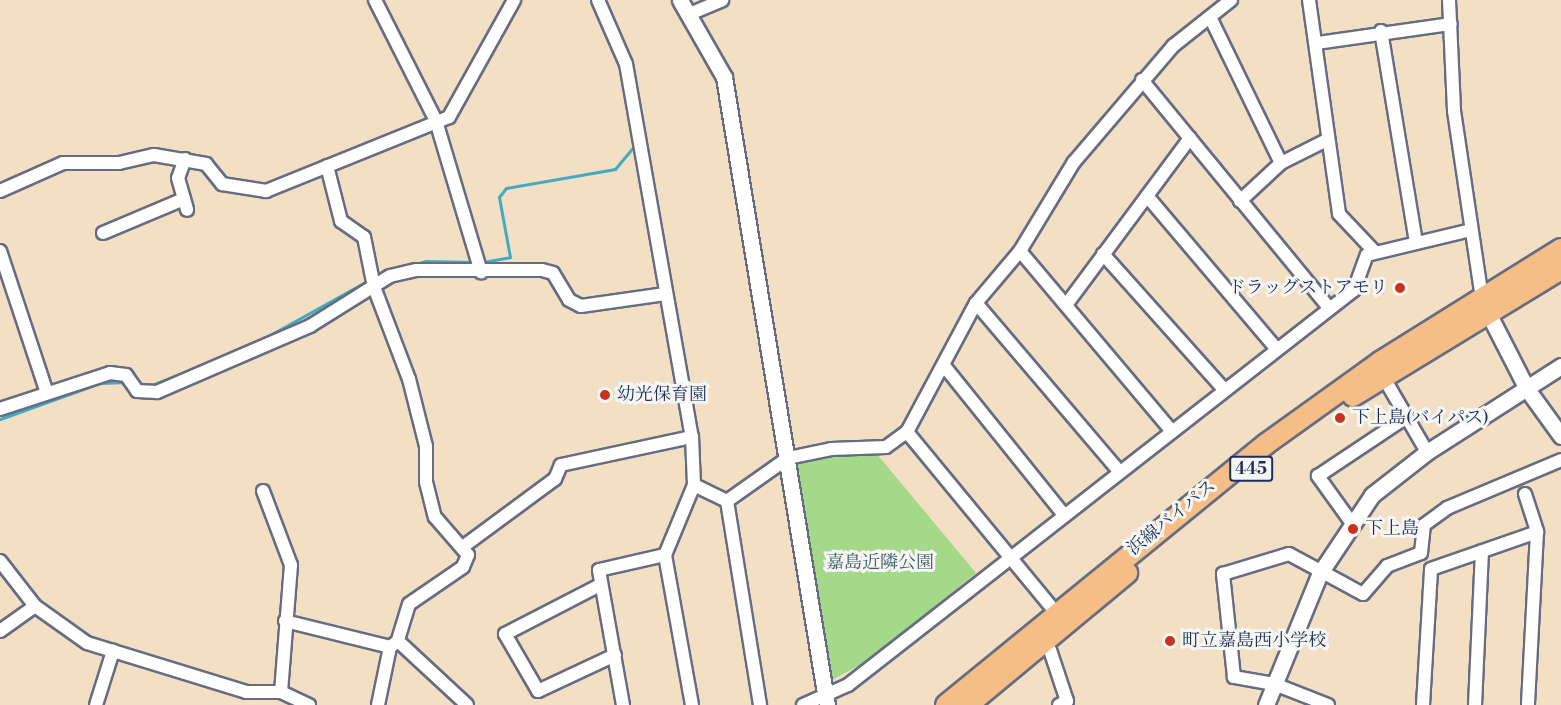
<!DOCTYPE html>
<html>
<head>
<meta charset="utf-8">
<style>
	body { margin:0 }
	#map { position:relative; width:1561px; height:705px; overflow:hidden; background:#f2dfc4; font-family:"Libre Bodoni","Noto Serif JP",serif }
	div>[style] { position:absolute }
	.green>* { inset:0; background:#a4d989 }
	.stream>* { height:3px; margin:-1.5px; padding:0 1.5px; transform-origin:1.5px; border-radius:1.5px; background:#43aac3 }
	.roads { filter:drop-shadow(2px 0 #666d82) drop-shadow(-2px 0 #666d82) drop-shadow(0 2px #666d82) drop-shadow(0 -2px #666d82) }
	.minor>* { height:12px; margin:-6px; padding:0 6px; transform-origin:6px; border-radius:6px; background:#fff }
	.tertiary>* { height:15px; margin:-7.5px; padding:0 7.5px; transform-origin:7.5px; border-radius:7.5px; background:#fff }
	.trunk>* { height:20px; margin:-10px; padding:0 10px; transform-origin:10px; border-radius:10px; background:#f6be87 }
	.dots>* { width:16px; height:16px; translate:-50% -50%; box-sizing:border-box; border:3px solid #f6f6f2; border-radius:50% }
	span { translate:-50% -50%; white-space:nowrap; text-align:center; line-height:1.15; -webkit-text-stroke:6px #f6f6f2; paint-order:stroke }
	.shield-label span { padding:2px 4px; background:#f6f6f2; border:2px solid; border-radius:4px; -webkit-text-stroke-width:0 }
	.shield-label { font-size:16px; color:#1b2f5e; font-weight:700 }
	.poi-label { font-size:18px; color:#1b2f5e }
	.right { translate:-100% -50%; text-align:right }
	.left { translate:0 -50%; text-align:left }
	.street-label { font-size:18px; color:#1b2f5e }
	.park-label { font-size:18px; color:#3d5a69 }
</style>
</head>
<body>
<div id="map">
	<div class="green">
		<i style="clip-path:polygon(832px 453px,876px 453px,976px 573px,869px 660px,832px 680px,797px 460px)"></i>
	</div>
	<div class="stream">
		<i style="left:483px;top:262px;width:27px;rotate:-10deg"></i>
		<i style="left:510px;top:257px;width:61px;rotate:-100.4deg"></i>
		<i style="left:499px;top:197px;width:11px;rotate:-52deg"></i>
		<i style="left:506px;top:188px;width:111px;rotate:-9.9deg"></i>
		<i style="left:615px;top:169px;width:26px;rotate:-50deg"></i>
		<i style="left:375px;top:276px;width:53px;rotate:-16.4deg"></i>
		<i style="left:426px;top:261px;width:47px;rotate:1.2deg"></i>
		<i style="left:254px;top:344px;width:132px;rotate:-29.1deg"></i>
		<i style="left:136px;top:383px;width:16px;rotate:7deg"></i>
		<i style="left:152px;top:385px;width:76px;rotate:-21.5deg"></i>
		<i style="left:0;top:419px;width:106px;rotate:-19.8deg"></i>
		<i style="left:100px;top:383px;width:27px;rotate:-2deg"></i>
	</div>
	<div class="roads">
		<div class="minor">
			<i style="left:375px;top:0;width:136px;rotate:63.2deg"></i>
			<i style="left:436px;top:121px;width:158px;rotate:73.4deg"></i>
			<i style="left:598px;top:0;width:70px;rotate:66.4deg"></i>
			<i style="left:626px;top:64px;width:379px;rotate:80deg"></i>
			<i style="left:692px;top:437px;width:48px;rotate:87.6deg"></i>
			<i style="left:694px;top:485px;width:76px;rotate:112.5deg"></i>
			<i style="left:665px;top:555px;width:152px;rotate:79.8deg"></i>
			<i style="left:1309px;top:0;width:216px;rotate:82deg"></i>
			<i style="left:1339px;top:214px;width:51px;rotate:46.6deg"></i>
			<i style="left:1449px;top:0;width:111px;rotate:87.4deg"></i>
			<i style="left:1454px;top:111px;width:190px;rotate:81.5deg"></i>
			<i style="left:692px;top:13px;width:33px;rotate:-23deg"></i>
			<i style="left:1210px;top:17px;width:162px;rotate:64.1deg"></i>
			<i style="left:1381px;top:31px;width:215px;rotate:80.6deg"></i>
			<i style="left:1317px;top:43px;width:135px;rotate:-8.1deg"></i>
			<i style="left:1142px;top:80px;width:295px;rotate:50.6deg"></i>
			<i style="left:185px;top:159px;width:20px;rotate:110deg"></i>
			<i style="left:178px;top:178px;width:33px;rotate:74deg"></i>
			<i style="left:327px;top:166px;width:57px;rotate:75.7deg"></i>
			<i style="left:341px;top:221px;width:28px;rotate:35deg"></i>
			<i style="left:364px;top:237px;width:51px;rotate:78.7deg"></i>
			<i style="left:374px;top:287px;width:98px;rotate:69.2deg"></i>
			<i style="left:409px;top:379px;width:69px;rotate:75.8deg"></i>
			<i style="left:426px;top:446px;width:36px;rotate:90deg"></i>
			<i style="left:426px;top:482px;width:36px;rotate:76deg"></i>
			<i style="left:435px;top:517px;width:50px;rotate:49deg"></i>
			<i style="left:468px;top:555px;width:13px;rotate:113deg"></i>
			<i style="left:463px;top:567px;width:65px;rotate:145.6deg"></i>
			<i style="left:409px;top:604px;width:39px;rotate:107deg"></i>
			<i style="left:398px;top:641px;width:10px;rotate:143deg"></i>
			<i style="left:390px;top:647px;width:59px;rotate:101.7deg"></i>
			<i style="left:0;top:191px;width:69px;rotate:-24deg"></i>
			<i style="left:63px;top:163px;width:56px"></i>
			<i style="left:119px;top:163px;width:36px;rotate:-13deg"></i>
			<i style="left:154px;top:155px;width:53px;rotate:9.8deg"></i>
			<i style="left:206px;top:164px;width:26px;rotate:51deg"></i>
			<i style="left:222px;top:184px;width:45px;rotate:9deg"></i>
			<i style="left:266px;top:191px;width:197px;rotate:-22deg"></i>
			<i style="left:449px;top:117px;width:134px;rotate:-60.9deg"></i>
			<i style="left:1147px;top:196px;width:198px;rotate:49.7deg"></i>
			<i style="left:1240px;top:201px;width:56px;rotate:-42.8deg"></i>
			<i style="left:1281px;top:163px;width:51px;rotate:-26.6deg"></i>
			<i style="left:103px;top:233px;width:88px;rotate:-22.8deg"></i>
			<i style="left:0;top:251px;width:146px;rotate:71.7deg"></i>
			<i style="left:1020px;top:251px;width:233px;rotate:49.9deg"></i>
			<i style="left:1103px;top:254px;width:180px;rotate:48.2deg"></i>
			<i style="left:976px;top:303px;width:219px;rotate:49.6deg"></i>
			<i style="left:1066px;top:305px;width:208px;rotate:-53.4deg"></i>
			<i style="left:945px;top:367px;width:189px;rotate:51.2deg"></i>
			<i style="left:1381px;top:373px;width:91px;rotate:59.8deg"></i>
			<i style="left:0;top:409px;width:116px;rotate:-18.1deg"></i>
			<i style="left:110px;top:373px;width:16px;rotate:7deg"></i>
			<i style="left:126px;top:375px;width:19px;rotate:55deg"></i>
			<i style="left:137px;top:391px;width:20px;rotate:3deg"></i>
			<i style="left:157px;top:392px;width:167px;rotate:-23.3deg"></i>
			<i style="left:310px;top:326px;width:94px;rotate:-32deg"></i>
			<i style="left:390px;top:276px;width:27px;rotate:-13deg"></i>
			<i style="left:416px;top:270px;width:126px"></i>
			<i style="left:542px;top:270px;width:11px;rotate:15deg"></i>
			<i style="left:553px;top:273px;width:31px;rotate:59deg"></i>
			<i style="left:569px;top:300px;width:13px;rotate:27deg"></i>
			<i style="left:581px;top:306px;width:85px;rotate:-8.1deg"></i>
			<i style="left:907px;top:432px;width:242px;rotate:50.5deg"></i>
			<i style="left:694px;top:485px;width:37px;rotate:26deg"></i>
			<i style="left:263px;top:491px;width:79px;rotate:69.3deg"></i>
			<i style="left:291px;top:565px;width:127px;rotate:94.5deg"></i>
			<i style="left:1525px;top:494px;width:40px;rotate:72deg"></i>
			<i style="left:1537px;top:532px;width:173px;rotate:93deg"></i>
			<i style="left:727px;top:501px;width:75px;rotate:-35.2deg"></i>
			<i style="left:788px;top:458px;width:44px;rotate:-11.8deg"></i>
			<i style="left:831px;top:449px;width:55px;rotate:-2.1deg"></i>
			<i style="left:886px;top:447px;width:26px;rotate:-36deg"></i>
			<i style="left:907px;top:432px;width:146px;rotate:-61.9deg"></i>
			<i style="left:976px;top:303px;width:68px;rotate:-49.8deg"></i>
			<i style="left:1020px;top:251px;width:104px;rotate:-58.8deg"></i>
			<i style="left:1074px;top:162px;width:153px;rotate:-49.5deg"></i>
			<i style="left:1173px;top:46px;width:74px;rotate:-38.4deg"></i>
			<i style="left:727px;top:501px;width:207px;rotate:80.8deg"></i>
			<i style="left:1351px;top:522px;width:57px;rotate:-125.7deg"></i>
			<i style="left:1318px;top:476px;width:105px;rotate:-33.7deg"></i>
			<i style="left:464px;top:546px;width:113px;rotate:-36.4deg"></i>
			<i style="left:555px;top:479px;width:15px;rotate:-67deg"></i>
			<i style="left:561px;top:465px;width:134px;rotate:-12.1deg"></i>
			<i style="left:0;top:561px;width:57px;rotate:52.1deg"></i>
			<i style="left:35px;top:606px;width:64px;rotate:35.4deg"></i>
			<i style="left:87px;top:643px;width:166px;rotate:17.1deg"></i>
			<i style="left:246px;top:692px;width:35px"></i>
			<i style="left:281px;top:692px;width:31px;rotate:25deg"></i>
			<i style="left:600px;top:585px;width:107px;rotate:152.7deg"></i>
			<i style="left:505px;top:634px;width:66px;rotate:59.9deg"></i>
			<i style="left:538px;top:691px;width:85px;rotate:-25.1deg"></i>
			<i style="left:285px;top:621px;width:108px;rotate:13.9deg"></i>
			<i style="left:0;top:631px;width:43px;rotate:-35.5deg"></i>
			<i style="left:398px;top:641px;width:94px;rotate:42.8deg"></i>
			<i style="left:1050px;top:650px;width:54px;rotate:71.6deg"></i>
			<i style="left:1067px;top:701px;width:9px;rotate:153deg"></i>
			<i style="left:96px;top:705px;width:57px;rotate:-72.5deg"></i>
			<i style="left:623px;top:705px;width:137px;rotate:-100.1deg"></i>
			<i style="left:599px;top:570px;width:68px;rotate:-12.8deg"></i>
			<i style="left:803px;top:705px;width:49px;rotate:-24deg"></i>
			<i style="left:848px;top:685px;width:642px;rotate:-37.98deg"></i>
			<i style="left:1354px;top:290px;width:37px;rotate:-70deg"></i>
			<i style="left:1367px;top:255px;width:107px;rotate:-13.5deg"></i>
			<i style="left:1328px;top:705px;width:58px;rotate:-158.7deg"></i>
			<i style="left:1274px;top:684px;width:41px;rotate:-170.1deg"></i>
			<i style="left:1234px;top:677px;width:104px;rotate:-96.1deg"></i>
			<i style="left:1223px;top:574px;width:69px;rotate:-16.9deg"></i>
			<i style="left:1289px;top:554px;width:84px;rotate:28.4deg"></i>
			<i style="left:1363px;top:594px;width:37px;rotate:-49deg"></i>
			<i style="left:1387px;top:566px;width:36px;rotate:-21deg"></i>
			<i style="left:1421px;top:553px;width:28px;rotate:-84deg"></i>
			<i style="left:1424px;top:525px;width:29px;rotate:-36deg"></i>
			<i style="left:1447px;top:508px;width:124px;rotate:-22.8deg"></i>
			<i style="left:1423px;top:705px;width:136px;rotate:-86.6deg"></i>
			<i style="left:1431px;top:569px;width:112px;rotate:-19.2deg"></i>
			<i style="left:1475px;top:705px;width:154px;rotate:-87.4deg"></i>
		</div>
		<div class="tertiary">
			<i style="left:680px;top:0;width:89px;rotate:60.3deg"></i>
			<i style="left:724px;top:77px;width:636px;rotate:80.69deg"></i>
			<i style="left:1484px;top:305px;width:94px;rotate:62.9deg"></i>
			<i style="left:1527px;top:389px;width:58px;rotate:54.1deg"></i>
			<i style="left:1266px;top:705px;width:143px;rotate:-67.8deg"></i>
			<i style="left:1320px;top:573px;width:94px;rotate:-56.3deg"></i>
			<i style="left:1372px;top:495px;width:70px;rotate:-38deg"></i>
			<i style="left:1427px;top:452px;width:159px;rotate:-32.7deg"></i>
		</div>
		<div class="trunk">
			<i style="left:1353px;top:396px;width:244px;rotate:-31.4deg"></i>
			<i style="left:946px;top:705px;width:413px;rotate:-39.2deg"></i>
			<i style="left:1266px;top:444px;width:140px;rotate:-35.7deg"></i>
			<i style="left:1380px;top:362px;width:213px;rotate:-32deg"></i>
			<i style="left:968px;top:705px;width:207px;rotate:-39.7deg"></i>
		</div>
	</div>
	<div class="dots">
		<i style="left:1400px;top:288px;background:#c8321e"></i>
		<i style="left:605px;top:395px;background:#c8321e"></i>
		<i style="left:1340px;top:418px;background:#c8321e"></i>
		<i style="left:1353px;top:529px;background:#c8321e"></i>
		<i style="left:1170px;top:641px;background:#c8321e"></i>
	</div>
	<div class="shield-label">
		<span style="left:1251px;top:469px">445</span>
	</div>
	<div class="poi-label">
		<span class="right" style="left:1388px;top:288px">ドラッグストアモリ</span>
		<span class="left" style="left:617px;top:395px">幼光保育園</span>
		<span class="left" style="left:1352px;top:418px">下上島(バイパス)</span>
		<span class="left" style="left:1365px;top:529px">下上島</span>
		<span class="left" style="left:1182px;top:641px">町立嘉島西小学校</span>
	</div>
	<div class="street-label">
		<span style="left:1172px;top:518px;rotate:-39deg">浜線バイパス</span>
	</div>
	<div class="park-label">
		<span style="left:880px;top:563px">嘉島近隣公園</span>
	</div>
</div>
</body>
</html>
